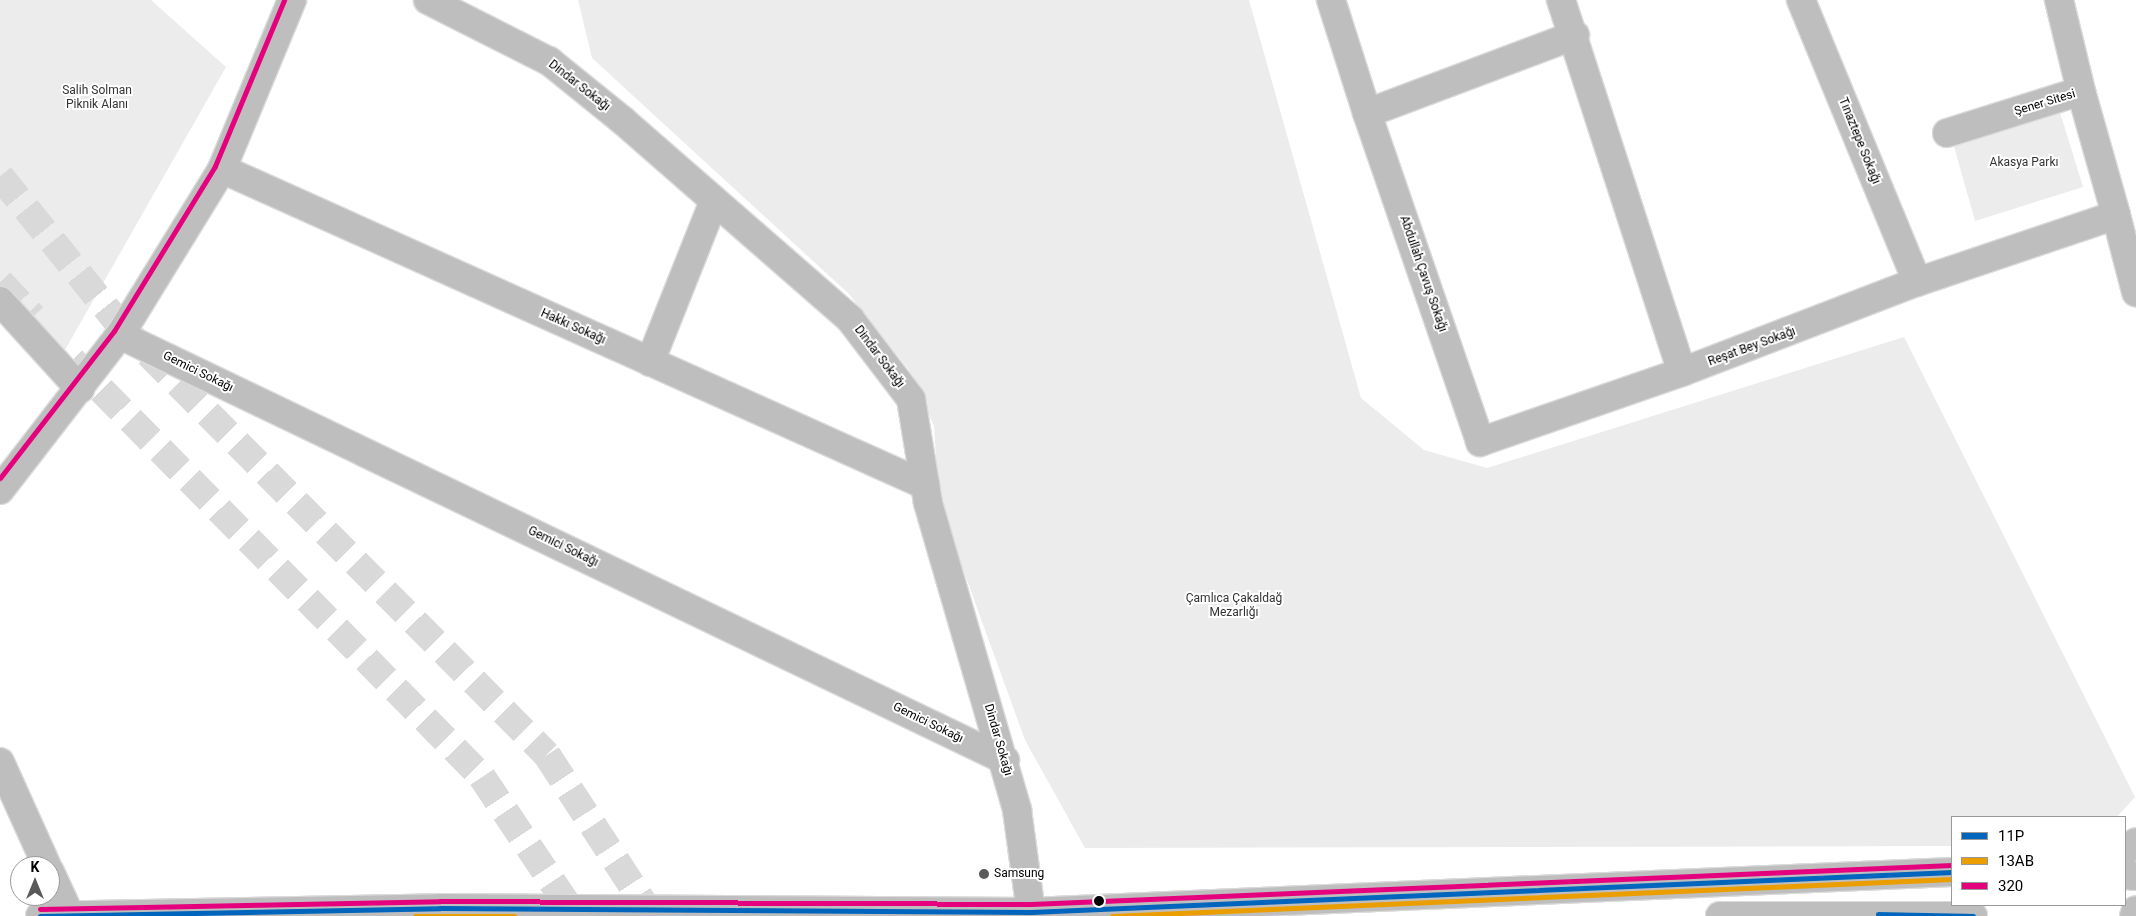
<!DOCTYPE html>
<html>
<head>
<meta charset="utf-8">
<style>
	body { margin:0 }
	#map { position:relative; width:2136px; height:916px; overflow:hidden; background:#fff; font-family:Roboto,sans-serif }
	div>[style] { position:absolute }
	.green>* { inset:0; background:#ececec }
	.primary-tunnel>* { height:28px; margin-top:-14px; transform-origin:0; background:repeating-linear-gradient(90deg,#d9d9d9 0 28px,transparent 0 42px) }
	.roads { filter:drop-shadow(1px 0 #dbdbdb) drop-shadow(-1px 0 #dbdbdb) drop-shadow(0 1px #dbdbdb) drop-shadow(0 -1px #dbdbdb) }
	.minor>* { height:28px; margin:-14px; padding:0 14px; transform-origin:14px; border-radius:14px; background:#bebebe }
	.tertiary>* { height:28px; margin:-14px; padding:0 14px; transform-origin:14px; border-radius:14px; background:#bebebe }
	.primary>* { height:28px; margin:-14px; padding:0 14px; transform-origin:14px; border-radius:14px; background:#bebebe }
	.bus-1>* { height:5px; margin:-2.5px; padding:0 2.5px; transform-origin:2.5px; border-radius:2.5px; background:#0065bd }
	.bus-2>* { height:5px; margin:-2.5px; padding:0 2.5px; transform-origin:2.5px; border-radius:2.5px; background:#eb9e00 }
	.bus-3>* { height:5px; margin:-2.5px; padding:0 2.5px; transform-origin:2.5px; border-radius:2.5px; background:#e5007d }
	.dots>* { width:14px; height:14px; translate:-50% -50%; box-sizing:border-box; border:2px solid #fff; border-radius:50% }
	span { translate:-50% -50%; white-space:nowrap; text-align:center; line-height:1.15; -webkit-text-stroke:4px #fff; paint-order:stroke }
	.street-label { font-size:12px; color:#000 }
	.park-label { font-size:12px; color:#333 }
	.poi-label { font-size:12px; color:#000 }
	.left { translate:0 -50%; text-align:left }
	.legend { position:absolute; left:1951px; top:816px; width:175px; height:90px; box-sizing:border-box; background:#fff; border:1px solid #999; margin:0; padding:6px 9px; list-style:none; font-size:15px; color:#000 }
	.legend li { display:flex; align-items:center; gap:10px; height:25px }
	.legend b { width:25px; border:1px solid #999 }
	.north { position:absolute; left:10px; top:856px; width:50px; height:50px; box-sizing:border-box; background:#fff; border:1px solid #999; border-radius:50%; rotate:0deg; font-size:14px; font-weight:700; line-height:20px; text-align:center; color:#000 }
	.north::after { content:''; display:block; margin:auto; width:18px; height:22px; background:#595959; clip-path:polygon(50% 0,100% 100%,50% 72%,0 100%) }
</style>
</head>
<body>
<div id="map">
	<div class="green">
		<i style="clip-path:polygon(0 0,151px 0,226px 67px,65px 350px,0 285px)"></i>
		<i style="clip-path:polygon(578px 0,1249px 0,1361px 398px,1424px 450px,1487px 468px,1904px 337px,2135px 797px,2117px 817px,1952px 817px,1952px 846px,1085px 848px,1025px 740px,939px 503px,934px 426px,909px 370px,849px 294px,592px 58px)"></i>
		<i style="clip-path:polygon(2059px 109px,2083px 187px,1975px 221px,1953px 143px)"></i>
	</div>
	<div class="primary-tunnel">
		<i style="left:0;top:176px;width:190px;rotate:51.2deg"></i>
		<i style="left:119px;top:324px;width:607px;rotate:45.2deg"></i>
		<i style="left:547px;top:755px;width:192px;rotate:56.9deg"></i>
		<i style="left:0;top:282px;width:48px;rotate:46.7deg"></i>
		<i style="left:72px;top:360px;width:585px;rotate:45.48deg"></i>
		<i style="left:482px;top:777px;width:167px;rotate:56.2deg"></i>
	</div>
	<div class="roads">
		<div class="minor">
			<i style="left:428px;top:0;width:136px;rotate:26.8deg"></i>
			<i style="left:549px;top:61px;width:94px;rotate:38.9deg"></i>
			<i style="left:622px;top:120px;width:303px;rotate:41.1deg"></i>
			<i style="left:850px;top:319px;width:101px;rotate:52.7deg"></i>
			<i style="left:911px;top:399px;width:105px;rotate:80.7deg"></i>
			<i style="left:928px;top:503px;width:320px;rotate:73.8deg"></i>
			<i style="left:1017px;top:810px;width:103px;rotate:82.2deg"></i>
			<i style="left:1331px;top:0;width:119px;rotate:72.3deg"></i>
			<i style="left:1561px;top:0;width:391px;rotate:72deg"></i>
			<i style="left:1682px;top:372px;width:252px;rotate:-21deg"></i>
			<i style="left:1917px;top:282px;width:210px;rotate:-18.6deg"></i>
			<i style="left:2116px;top:215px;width:80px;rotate:75.4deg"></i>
			<i style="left:1801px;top:0;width:305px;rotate:67.6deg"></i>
			<i style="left:1575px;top:35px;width:222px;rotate:159.4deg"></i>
			<i style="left:1367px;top:113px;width:348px;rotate:71deg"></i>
			<i style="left:1480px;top:442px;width:214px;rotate:-19.1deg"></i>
			<i style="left:2081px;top:91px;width:129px;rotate:74.2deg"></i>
			<i style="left:1947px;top:133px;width:140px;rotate:-17.4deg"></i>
			<i style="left:2081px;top:91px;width:94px;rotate:-103.6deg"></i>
			<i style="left:222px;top:169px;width:771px;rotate:24.2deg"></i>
			<i style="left:0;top:301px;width:119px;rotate:47.7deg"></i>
			<i style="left:120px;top:335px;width:982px;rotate:25.65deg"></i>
			<i style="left:650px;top:362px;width:170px;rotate:-68.3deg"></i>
			<i style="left:0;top:762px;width:114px;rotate:65.7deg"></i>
			<i style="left:50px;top:872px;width:45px;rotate:65.1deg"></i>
		</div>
		<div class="tertiary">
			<i style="left:0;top:490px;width:196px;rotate:-52.3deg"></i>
			<i style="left:120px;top:335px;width:195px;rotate:-58.4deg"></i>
			<i style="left:222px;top:169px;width:183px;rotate:-67.5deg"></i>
		</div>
		<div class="primary">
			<i style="left:2125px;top:851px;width:14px;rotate:-39deg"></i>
			<i style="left:2125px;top:875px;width:11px;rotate:5deg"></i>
			<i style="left:40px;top:916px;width:400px;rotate:-1.1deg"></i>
			<i style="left:440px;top:908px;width:591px;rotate:0.39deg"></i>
			<i style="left:1031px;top:912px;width:922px;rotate:-2.49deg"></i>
			<i style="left:1720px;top:916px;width:253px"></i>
			<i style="left:2134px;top:916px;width:6px;rotate:-72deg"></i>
		</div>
	</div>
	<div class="bus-1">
		<i style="left:1878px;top:914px;width:95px;rotate:1.2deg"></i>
		<i style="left:40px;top:916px;width:400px;rotate:-1.1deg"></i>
		<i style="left:440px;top:908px;width:591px;rotate:0.39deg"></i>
		<i style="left:1031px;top:912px;width:922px;rotate:-2.49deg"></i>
	</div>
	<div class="bus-2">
		<i style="left:415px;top:916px;width:99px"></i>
		<i style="left:1112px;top:916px;width:841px;rotate:-2.52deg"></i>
	</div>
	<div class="bus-3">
		<i style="left:0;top:478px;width:186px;rotate:-52.2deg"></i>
		<i style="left:114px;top:331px;width:193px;rotate:-58.5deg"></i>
		<i style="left:215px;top:166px;width:180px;rotate:-67.4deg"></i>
		<i style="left:40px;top:909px;width:400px;rotate:-1.1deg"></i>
		<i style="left:440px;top:901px;width:591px;rotate:0.29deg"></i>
		<i style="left:1031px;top:904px;width:922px;rotate:-2.42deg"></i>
	</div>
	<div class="dots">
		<i style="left:984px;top:874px;background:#595959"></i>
		<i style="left:1099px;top:901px;background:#000"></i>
	</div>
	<div class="street-label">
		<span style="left:579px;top:86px;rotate:38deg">Dindar Sokağı</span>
		<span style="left:2045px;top:103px;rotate:-17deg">Şener Sitesi</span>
		<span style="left:1859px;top:141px;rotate:68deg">Tınaztepe Sokağı</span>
		<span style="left:1423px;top:274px;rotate:71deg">Abdullah Çavuş Sokağı</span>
		<span style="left:573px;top:327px;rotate:24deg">Hakkı Sokağı</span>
		<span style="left:1752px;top:347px;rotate:-20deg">Reşat Bey Sokağı</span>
		<span style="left:879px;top:357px;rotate:53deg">Dindar Sokağı</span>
		<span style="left:198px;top:372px;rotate:26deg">Gemici Sokağı</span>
		<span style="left:563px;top:547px;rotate:26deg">Gemici Sokağı</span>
		<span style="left:928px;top:723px;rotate:26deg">Gemici Sokağı</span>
		<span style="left:998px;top:740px;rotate:74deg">Dindar Sokağı</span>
	</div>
	<div class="park-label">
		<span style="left:97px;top:98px">Salih Solman<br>Piknik Alanı</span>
		<span style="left:2024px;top:163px">Akasya Parkı</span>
		<span style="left:1234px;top:606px">Çamlıca Çakaldağ<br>Mezarlığı</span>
	</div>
	<div class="poi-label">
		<span class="left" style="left:994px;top:874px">Samsung</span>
	</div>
	<ul class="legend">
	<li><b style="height:6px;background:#0065bd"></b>11P</li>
	<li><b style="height:6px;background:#eb9e00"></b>13AB</li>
	<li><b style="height:6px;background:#e5007d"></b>320</li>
	</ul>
	<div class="north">K</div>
</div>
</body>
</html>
